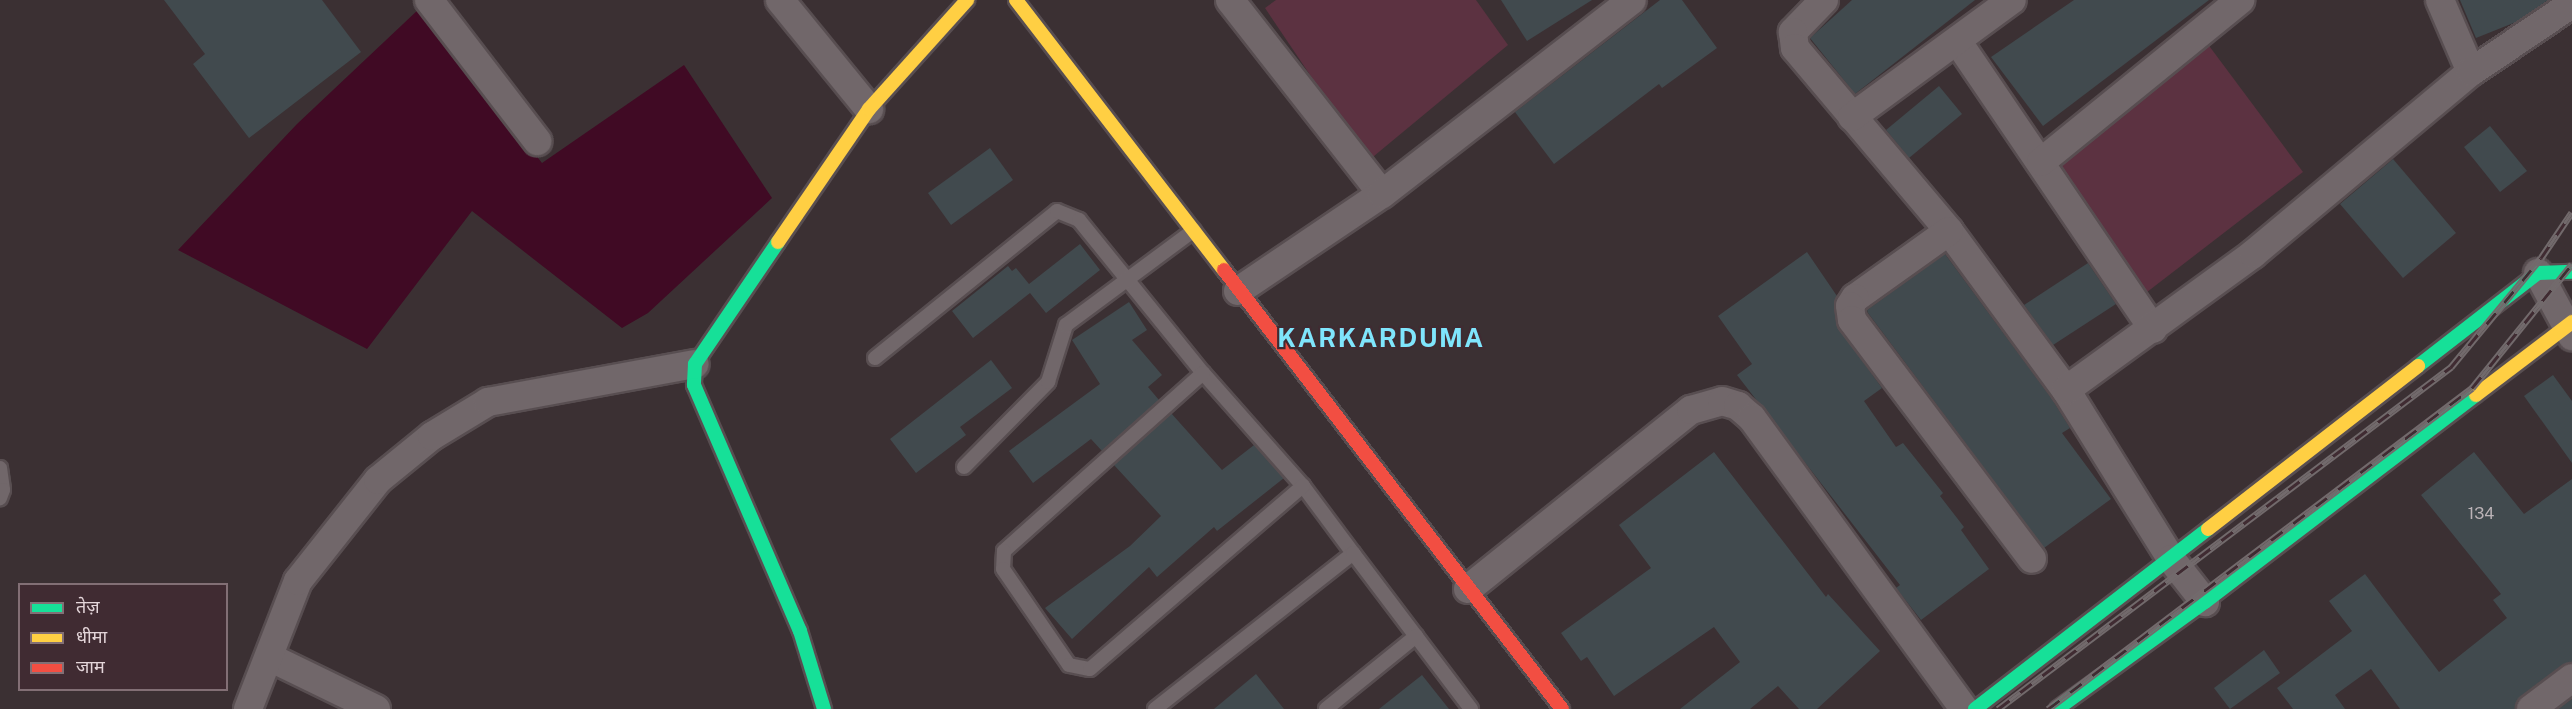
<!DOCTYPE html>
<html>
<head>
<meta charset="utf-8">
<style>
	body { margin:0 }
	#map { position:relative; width:2572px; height:709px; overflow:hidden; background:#3b3033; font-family:"Public Sans","Noto Sans Devanagari",sans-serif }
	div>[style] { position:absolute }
	.green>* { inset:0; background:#5c3241 }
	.water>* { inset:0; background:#400a24 }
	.building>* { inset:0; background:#414a4e }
	.roads { filter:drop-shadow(2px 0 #584e51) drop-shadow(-2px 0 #584e51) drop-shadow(0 2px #584e51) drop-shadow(0 -2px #584e51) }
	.lane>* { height:14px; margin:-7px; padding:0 7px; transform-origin:7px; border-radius:7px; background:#71676a }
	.street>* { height:28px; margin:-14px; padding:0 14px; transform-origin:14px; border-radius:14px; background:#71676a }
	.fast>* { height:14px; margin:-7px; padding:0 7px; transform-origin:7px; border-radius:7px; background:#16e098 }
	.slow>* { height:14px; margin:-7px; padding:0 7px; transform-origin:7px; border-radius:7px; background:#ffcf43 }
	.jam>* { height:14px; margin:-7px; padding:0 7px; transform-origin:7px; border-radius:7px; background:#f24e42 }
	.rail>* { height:7px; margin-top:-3.5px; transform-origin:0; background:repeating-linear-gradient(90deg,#402b32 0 14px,#726a6c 0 28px); box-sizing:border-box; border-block:2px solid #726a6c }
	span { translate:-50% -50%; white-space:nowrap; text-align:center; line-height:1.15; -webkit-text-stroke:4.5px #402b32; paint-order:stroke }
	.number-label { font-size:16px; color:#bbb3b7 }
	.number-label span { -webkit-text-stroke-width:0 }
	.district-label { font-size:26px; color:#7fe5fc; font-weight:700; letter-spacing:1.5px }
	.legend { position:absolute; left:18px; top:583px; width:210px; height:108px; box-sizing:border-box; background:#402b32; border:2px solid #826f75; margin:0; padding:8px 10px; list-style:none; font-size:18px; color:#e4d6da }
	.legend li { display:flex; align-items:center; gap:12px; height:30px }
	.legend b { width:30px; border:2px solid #826f75 }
</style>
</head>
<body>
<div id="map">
	<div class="green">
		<i style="clip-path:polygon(1276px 0,1476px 0,1508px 45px,1368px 161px,1265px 8px)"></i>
		<i style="clip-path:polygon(2204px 39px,2303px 172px,2138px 299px,2043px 164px)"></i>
	</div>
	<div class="water">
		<i style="clip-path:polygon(420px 8px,542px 163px,684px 65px,772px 198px,648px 313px,622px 328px,472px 211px,367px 349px,178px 250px,297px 124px)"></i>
	</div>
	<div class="building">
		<i style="clip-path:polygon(164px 0,322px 0,361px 52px,249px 138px,193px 64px,205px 54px)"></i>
		<i style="clip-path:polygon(1501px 0,1592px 0,1527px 41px)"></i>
		<i style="clip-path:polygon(1660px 0,1682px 0,1717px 48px,1662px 88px,1659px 84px,1554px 164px,1515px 112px)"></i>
		<i style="clip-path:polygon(1852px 0,1975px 0,1855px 94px,1810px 38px)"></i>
		<i style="clip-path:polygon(2074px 0,2209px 0,2043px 126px,1991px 57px)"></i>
		<i style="clip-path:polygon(2460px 0,2548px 0,2516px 22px,2476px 38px)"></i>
		<i style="clip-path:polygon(1939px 86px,1962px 114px,1909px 158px,1886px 130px)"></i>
		<i style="clip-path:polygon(2490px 126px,2527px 171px,2500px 192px,2464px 147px)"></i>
		<i style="clip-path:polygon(990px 148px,1013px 180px,951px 225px,928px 193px)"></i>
		<i style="clip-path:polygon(2393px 159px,2456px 233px,2403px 278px,2340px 204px)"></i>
		<i style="clip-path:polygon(1080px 244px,1100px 270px,1046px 313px,1030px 293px,973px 338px,952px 311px,1008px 266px,1012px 271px,1016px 268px,1029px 284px)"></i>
		<i style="clip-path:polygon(1807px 252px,1837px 296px,1834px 308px,1839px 329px,1882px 388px,1864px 401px,1896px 447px,1903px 443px,1943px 493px,1940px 496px,1964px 527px,1961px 530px,1989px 569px,1921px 620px,1896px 588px,1900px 585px,1737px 375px,1752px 364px,1718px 316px)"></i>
		<i style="clip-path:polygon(1945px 254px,2052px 399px,2070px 428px,2062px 433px,2111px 499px,2044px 548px,1868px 313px,1867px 310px)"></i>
		<i style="clip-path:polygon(2088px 263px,2116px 304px,2053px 345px,2024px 305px)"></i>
		<i style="clip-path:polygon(1129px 302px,1147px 330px,1132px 340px,1162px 375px,1148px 387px,1159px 400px,1102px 451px,1091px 439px,1033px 483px,1009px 451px,1100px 384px,1072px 340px)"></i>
		<i style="clip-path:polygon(991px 360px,1012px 388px,960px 427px,966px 435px,916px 473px,890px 439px)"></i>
		<i style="clip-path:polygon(2553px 375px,2572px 401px,2572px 463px,2524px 396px)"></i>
		<i style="clip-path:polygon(1171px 413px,1222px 470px,1254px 445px,1284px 478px,1217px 531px,1214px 527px,1157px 577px,1149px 567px,1072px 639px,1045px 608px,1130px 546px,1161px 516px,1114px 465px)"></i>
		<i style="clip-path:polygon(1714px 452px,1826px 597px,1828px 594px,1880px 651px,1817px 709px,1799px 709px,1778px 686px,1750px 709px,1680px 709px,1740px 662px,1714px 627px,1614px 696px,1587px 657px,1581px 661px,1561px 633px,1651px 568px,1619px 525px)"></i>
		<i style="clip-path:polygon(2474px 452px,2524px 514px,2572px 479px,2572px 662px,2562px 665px,2521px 696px,2515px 709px,2400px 709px,2371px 669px,2335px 695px,2345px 709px,2293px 709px,2277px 688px,2352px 631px,2329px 601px,2365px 574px,2439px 672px,2507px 618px,2493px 600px,2501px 594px,2421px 495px)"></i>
		<i style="clip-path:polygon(2264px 650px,2280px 673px,2230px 709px,2214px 688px)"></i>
		<i style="clip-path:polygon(1256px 674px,1284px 709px,1214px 709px)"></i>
		<i style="clip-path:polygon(1422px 675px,1449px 709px,1379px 709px)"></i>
		<i style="clip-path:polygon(2572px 699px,2572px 709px,2558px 709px)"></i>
	</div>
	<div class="roads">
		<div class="lane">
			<i style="left:875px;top:358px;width:234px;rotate:-38.9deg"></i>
			<i style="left:1057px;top:211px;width:24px;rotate:22deg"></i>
			<i style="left:1079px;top:220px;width:197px;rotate:51deg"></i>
			<i style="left:1203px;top:373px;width:151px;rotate:48.5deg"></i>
			<i style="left:1303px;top:486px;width:84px;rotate:53.3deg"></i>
			<i style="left:1203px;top:373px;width:267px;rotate:138.2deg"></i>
			<i style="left:1004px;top:551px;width:18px;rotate:93deg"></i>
			<i style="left:1003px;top:569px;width:116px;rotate:55.5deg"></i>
			<i style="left:1069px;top:665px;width:21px;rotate:11deg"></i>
			<i style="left:1090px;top:669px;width:281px;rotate:-40.7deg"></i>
			<i style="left:964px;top:467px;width:120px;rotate:-45.3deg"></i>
			<i style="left:1048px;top:382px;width:60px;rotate:-72.5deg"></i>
			<i style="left:1066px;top:325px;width:159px;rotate:-36.6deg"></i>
			<i style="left:0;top:468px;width:22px;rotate:82deg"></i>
			<i style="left:3px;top:490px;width:9px;rotate:111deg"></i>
			<i style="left:1155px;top:709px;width:252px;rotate:-38.2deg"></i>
			<i style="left:1353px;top:553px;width:196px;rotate:52.9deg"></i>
			<i style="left:1326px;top:709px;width:116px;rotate:-39deg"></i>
		</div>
		<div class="street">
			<i style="left:429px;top:0;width:178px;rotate:52.5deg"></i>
			<i style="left:780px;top:0;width:141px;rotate:50.8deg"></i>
			<i style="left:1230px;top:0;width:246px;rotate:51.9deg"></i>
			<i style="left:1824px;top:0;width:45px;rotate:134.1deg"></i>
			<i style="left:1793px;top:32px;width:16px;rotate:83deg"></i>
			<i style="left:1795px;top:48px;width:239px;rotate:49.9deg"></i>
			<i style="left:1949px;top:231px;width:197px;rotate:53.7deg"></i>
			<i style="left:2066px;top:390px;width:199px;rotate:58.1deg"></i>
			<i style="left:2171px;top:559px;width:55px;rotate:51.7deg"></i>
			<i style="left:2440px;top:0;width:78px;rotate:66.7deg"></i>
			<i style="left:1958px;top:42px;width:347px;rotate:55.8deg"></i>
			<i style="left:1852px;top:117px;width:198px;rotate:-36.2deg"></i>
			<i style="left:2041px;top:162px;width:257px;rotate:-39.1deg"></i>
			<i style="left:1949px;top:231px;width:115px;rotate:144.5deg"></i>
			<i style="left:1855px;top:298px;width:9px;rotate:122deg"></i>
			<i style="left:1850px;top:306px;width:14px;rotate:82deg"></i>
			<i style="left:1852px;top:320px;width:299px;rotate:53deg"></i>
			<i style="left:2538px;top:273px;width:72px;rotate:61.6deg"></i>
			<i style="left:1238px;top:291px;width:174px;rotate:-34deg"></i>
			<i style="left:1382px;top:194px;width:316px;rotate:-37.8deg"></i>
			<i style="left:2066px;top:390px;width:231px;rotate:-36deg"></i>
			<i style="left:2253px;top:254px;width:284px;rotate:-39.9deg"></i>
			<i style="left:2471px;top:72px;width:122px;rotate:-34deg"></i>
			<i style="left:1468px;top:589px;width:286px;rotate:-38.8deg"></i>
			<i style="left:1691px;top:410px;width:32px;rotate:-16deg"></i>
			<i style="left:1722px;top:401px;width:17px;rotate:17deg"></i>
			<i style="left:1738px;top:406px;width:18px;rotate:41deg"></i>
			<i style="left:1752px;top:418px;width:360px;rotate:53.9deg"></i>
			<i style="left:269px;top:657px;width:119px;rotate:25.9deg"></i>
			<i style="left:248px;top:709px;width:137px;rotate:-68.7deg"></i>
			<i style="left:298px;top:581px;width:129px;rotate:-51.6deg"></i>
			<i style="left:378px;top:480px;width:70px;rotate:-39.2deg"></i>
			<i style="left:432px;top:436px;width:66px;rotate:-31.3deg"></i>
			<i style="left:488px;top:402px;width:210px;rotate:-10.4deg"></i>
			<i style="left:2531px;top:709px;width:51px;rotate:-37.1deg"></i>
		</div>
		<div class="fast">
			<i style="left:778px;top:242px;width:148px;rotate:124.2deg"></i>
			<i style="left:695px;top:364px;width:21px;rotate:93deg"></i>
			<i style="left:694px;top:385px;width:268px;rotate:66.7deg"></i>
			<i style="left:800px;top:631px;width:82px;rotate:72.9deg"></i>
			<i style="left:2418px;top:366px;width:152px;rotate:-37.8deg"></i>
			<i style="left:2538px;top:273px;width:34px;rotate:-2deg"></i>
			<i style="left:1975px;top:709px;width:294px;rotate:-37.7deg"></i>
			<i style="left:2057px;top:709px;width:183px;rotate:-35.9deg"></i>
			<i style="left:2205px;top:602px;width:341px;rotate:-37.4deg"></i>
		</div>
		<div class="slow">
			<i style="left:1016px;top:0;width:341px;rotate:52.4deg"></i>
			<i style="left:778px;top:242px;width:161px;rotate:-55.6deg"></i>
			<i style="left:869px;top:109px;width:147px;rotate:-48deg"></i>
			<i style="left:2476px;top:395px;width:121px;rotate:-37.2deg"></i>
			<i style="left:2208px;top:529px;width:266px;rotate:-37.8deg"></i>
		</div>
		<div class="jam">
			<i style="left:1224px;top:270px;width:554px;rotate:52.41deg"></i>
		</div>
	</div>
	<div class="rail">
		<i style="left:1998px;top:709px;width:568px;rotate:-37.05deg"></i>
		<i style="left:2451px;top:367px;width:141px;rotate:-50.5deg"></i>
		<i style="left:2541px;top:258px;width:55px;rotate:-56deg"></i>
		<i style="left:2048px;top:709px;width:532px;rotate:-37.13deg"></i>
		<i style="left:2472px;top:388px;width:159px;rotate:-51.1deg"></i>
	</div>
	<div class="number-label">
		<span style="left:2481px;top:514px">134</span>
	</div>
	<div class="district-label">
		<span style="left:1381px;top:338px">KARKARDUMA</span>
	</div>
	<ul class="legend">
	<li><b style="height:8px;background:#16e098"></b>तेज़</li>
	<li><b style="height:8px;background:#ffcf43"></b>धीमा</li>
	<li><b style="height:8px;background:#f24e42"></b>जाम</li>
	</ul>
</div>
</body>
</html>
